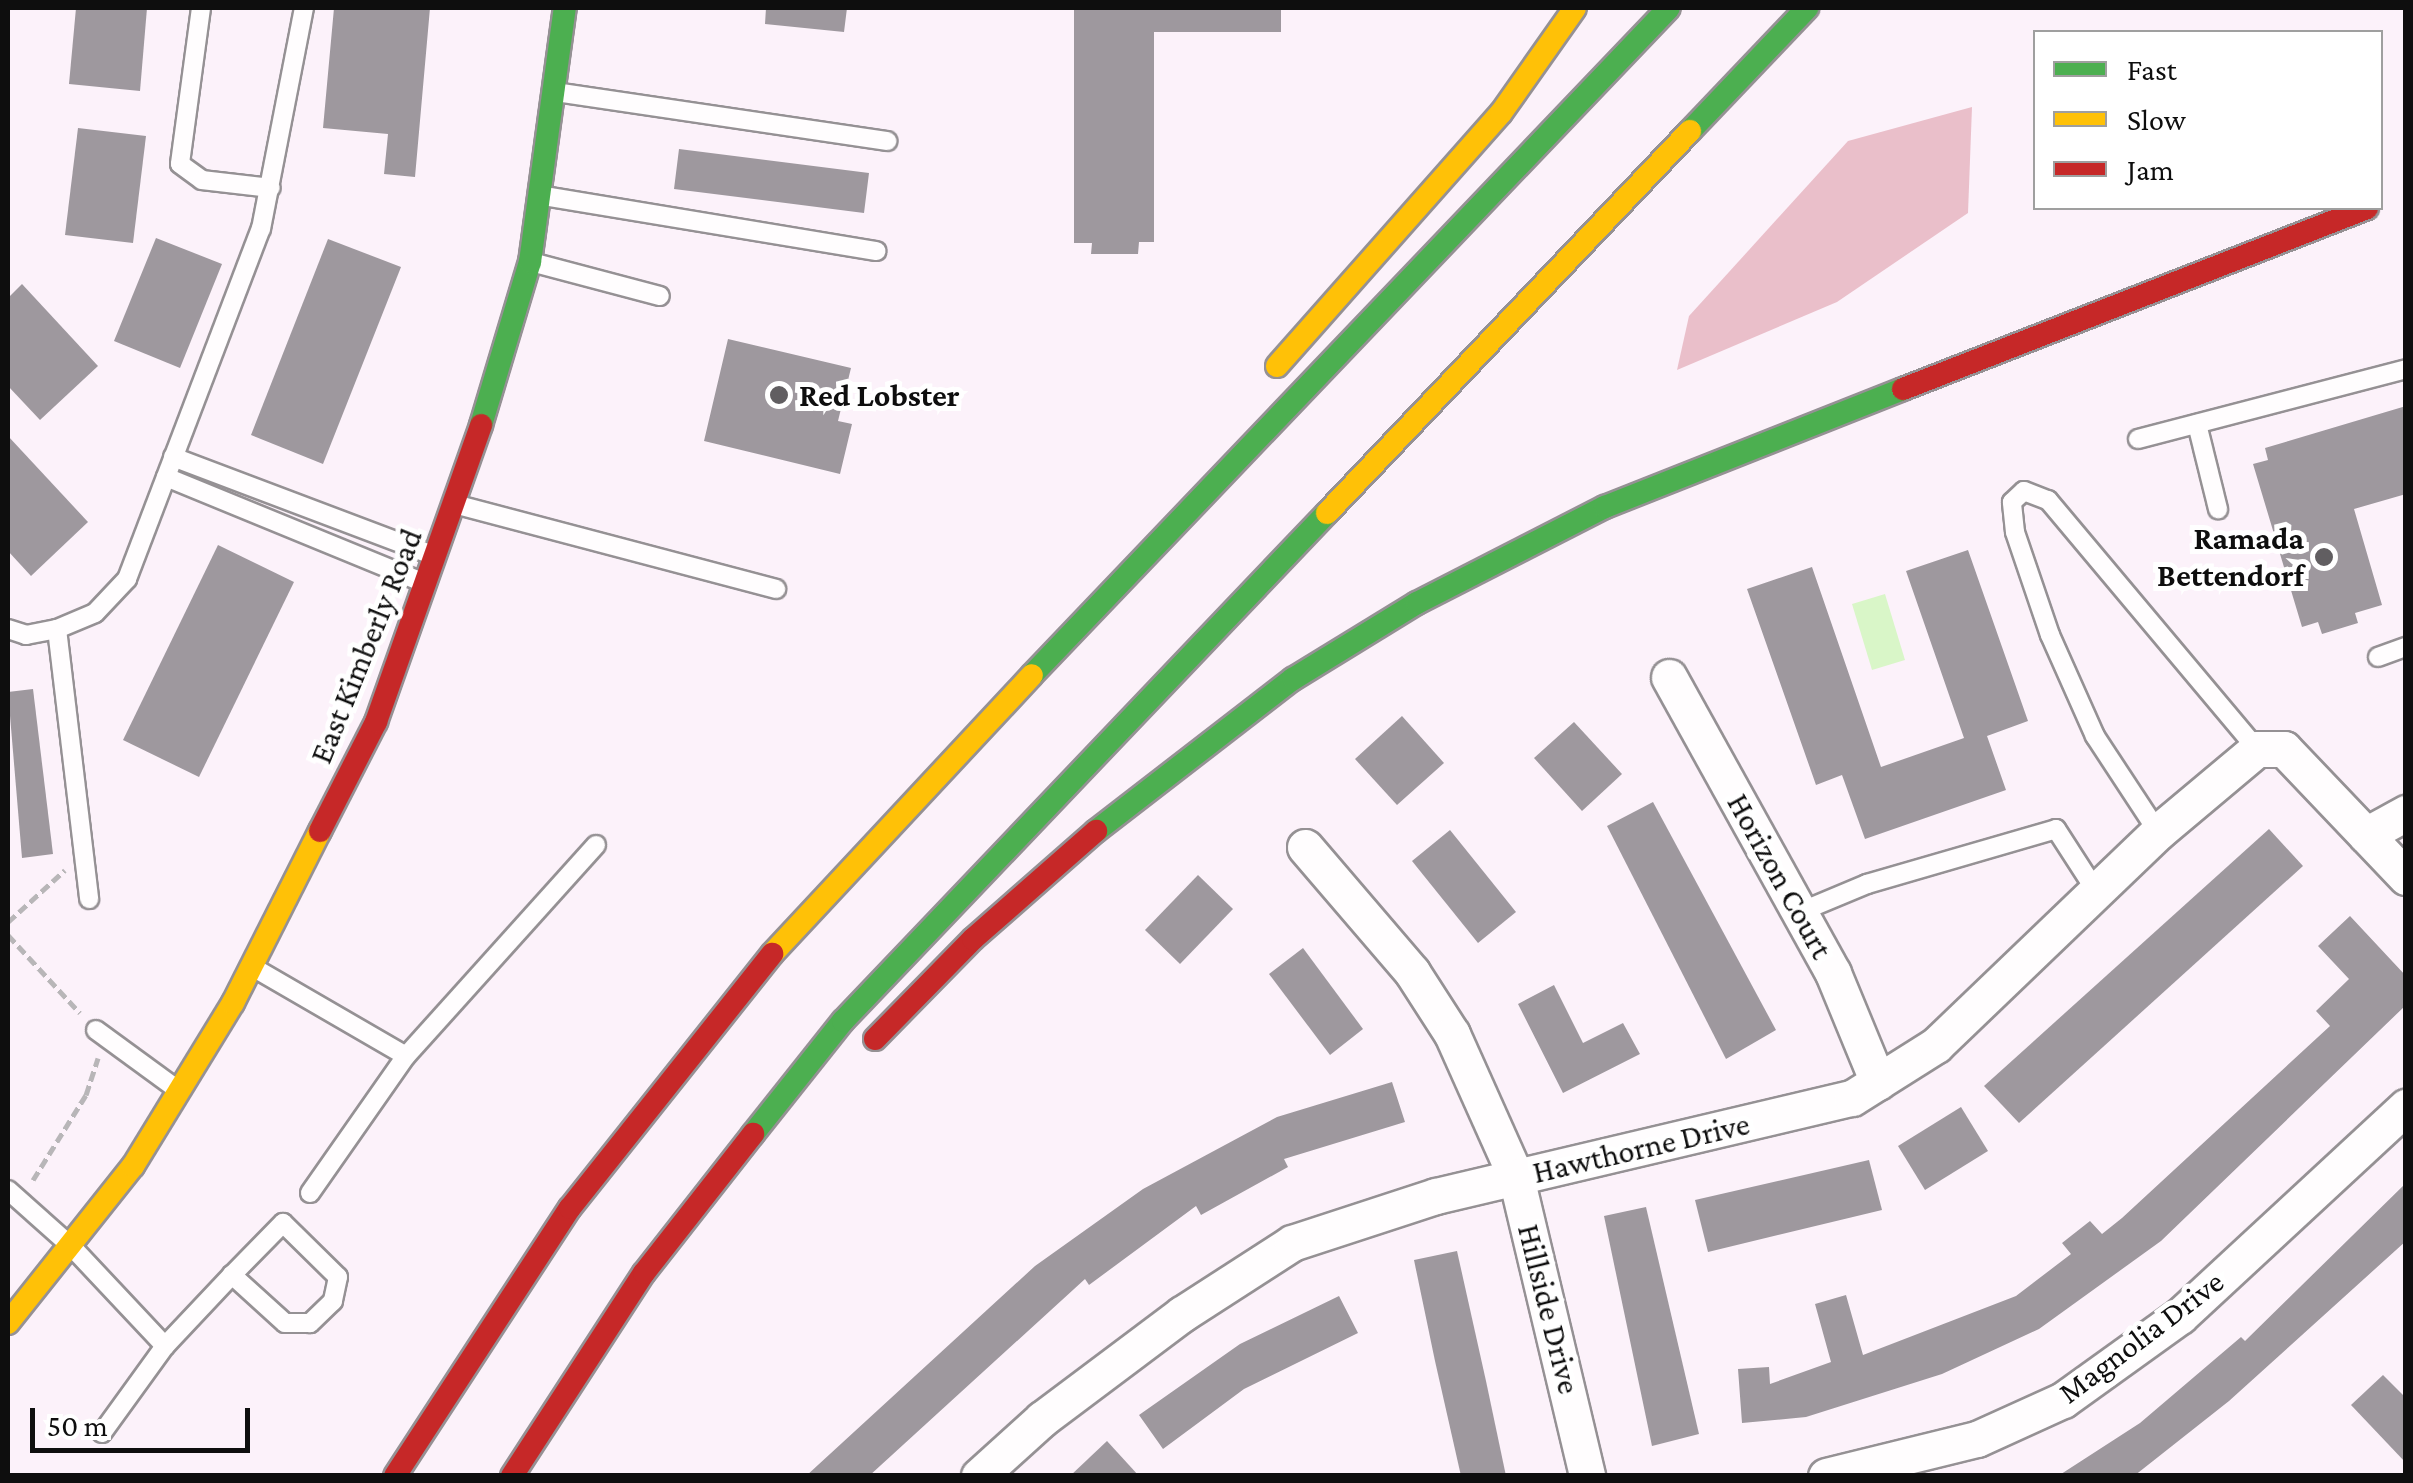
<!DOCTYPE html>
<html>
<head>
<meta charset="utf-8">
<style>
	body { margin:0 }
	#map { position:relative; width:2413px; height:1483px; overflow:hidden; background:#fcf2fa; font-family:"Crimson Pro",serif }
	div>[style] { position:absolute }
	.forest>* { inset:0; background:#eabfca }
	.water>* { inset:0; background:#d9f6c8 }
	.building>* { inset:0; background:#9e989e }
	.path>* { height:5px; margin-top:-2.5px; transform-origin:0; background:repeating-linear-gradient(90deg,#b8b6b8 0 10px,transparent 0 15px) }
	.roads { filter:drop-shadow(2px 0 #959194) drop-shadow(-2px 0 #959194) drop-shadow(0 2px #959194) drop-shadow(0 -2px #959194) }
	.lane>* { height:18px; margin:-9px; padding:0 9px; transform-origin:9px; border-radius:9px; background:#fffdfe }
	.street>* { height:35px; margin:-17.5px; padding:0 17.5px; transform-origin:17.5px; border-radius:17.5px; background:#fffdfe }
	.fast>* { height:22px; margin:-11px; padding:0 11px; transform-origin:11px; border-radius:11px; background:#4caf50 }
	.slow>* { height:22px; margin:-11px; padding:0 11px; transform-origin:11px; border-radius:11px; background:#ffc107 }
	.jam>* { height:22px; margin:-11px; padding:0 11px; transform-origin:11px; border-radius:11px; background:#c62828 }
	.dots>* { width:28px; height:28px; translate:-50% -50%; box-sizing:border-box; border:5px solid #fff; border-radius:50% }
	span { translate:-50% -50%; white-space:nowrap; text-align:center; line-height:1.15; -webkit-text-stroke:10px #fff; paint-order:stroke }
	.poi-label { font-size:32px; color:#0e0e0e; font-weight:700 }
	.left { translate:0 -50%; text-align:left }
	.right { translate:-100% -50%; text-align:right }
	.street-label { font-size:32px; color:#0e0e0e }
	.frame { position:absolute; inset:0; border:10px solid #0e0e0e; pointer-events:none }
	.legend { position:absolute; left:2033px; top:30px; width:350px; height:180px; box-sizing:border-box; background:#fff; border:2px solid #9f9f9f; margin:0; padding:12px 18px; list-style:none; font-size:30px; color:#0e0e0e }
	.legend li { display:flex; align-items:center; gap:20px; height:50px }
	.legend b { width:50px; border:2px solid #9f9f9f }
	.scale { position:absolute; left:30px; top:1408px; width:220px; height:45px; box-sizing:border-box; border:5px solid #0e0e0e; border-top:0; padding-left:12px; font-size:30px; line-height:35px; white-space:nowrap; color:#0e0e0e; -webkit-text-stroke:8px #fff; paint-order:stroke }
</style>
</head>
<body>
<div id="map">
	<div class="forest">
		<i style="clip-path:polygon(1972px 107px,1968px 213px,1837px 302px,1677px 370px,1689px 316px,1848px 141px)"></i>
	</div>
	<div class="water">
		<i style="clip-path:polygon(1885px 594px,1905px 660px,1872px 670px,1852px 604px)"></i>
	</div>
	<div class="building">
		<i style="clip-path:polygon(76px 8px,147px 8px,140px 91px,69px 84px)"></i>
		<i style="clip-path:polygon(334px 8px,430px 8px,415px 177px,384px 174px,388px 134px,323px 128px)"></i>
		<i style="clip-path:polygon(766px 8px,847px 8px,844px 32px,765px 24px)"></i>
		<i style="clip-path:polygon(1074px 8px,1281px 8px,1281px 32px,1154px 32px,1154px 242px,1139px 242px,1138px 254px,1091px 254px,1092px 243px,1074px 243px)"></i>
		<i style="clip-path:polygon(78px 128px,146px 136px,133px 243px,65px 235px)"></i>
		<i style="clip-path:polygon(679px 149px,869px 173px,864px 213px,674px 189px)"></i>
		<i style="clip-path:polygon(156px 238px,222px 264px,180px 368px,114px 341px)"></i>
		<i style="clip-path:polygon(328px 239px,401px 267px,323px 464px,251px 435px)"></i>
		<i style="clip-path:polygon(22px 284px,98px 366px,40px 420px,8px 386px,8px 298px)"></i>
		<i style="clip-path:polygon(728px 339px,851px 368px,838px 421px,852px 424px,840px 474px,704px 441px)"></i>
		<i style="clip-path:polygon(2406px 406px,2406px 494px,2354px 509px,2382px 605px,2355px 613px,2358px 623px,2322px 634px,2318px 622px,2302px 627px,2253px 464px,2268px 460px,2265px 448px)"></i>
		<i style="clip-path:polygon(8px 436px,88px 522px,31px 576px,8px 551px)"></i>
		<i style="clip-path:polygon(218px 545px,294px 582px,199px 777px,123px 740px)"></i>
		<i style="clip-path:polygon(1968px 550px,2028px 721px,1987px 736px,2006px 790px,1865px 839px,1842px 775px,1816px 785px,1747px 589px,1812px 567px,1881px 767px,1964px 738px,1906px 571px)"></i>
		<i style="clip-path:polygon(33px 689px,53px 854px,22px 858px,8px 692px)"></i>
		<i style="clip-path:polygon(1402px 716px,1444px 763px,1397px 805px,1355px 759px)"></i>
		<i style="clip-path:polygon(1574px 722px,1622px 774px,1582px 811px,1534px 758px)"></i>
		<i style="clip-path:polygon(1653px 802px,1776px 1030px,1726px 1059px,1607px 826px)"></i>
		<i style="clip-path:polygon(2269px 829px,2303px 866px,2019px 1123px,1984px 1086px)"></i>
		<i style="clip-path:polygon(1450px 830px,1516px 912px,1478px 943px,1412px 861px)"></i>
		<i style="clip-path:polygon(1198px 875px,1233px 909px,1180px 964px,1145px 930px)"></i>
		<i style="clip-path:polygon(2350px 916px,2406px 976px,2406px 1005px,2161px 1241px,2039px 1329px,1942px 1374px,1806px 1417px,1742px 1423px,1738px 1369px,1769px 1367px,1770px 1384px,1831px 1362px,1815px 1304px,1846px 1295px,1863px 1355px,2016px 1296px,2071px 1254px,2062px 1243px,2090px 1221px,2102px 1234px,2122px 1218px,2330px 1026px,2316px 1011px,2349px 979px,2318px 946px)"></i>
		<i style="clip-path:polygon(1303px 948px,1363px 1029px,1330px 1055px,1269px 974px)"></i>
		<i style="clip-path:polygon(1554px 985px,1583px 1043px,1623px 1023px,1640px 1054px,1563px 1093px,1518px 1004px)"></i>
		<i style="clip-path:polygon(1392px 1082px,1405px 1122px,1284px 1159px,1288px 1167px,1201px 1215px,1196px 1206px,1089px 1285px,1085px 1279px,869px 1476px,806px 1476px,1035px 1266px,1143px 1189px,1277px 1117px)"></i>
		<i style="clip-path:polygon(1961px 1107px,1988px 1151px,1925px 1190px,1898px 1146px)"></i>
		<i style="clip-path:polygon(1869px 1160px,1882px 1210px,1708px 1252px,1695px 1200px)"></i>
		<i style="clip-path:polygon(2406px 1183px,2406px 1241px,2229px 1401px,2134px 1476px,2058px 1476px,2140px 1423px,2241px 1337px,2245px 1341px)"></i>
		<i style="clip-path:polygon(1646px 1207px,1699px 1434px,1652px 1446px,1604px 1216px)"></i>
		<i style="clip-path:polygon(1457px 1251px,1486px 1381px,1506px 1476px,1461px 1476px,1435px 1361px,1414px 1260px)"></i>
		<i style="clip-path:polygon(1339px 1296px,1358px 1333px,1244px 1389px,1163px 1449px,1139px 1415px,1240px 1344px)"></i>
		<i style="clip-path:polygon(2383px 1375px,2406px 1398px,2406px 1463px,2351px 1405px)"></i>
		<i style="clip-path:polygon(1107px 1441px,1139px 1476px,1070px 1476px)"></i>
	</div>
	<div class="path">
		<i style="left:8px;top:922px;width:77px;rotate:-42.4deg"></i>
		<i style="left:8px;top:935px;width:106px;rotate:47.3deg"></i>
		<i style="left:33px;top:1180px;width:100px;rotate:-58.1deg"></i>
		<i style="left:86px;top:1095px;width:39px;rotate:-72deg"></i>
	</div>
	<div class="roads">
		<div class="lane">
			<i style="left:201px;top:8px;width:157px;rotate:97.7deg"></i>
			<i style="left:180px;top:164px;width:27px;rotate:36deg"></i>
			<i style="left:202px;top:180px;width:69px;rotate:6.6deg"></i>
			<i style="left:555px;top:92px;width:336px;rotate:8.4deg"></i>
			<i style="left:544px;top:196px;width:337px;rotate:9.4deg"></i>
			<i style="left:535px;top:263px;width:129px;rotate:14.8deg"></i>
			<i style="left:2197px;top:424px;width:88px;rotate:76.1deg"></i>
			<i style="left:2138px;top:439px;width:277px;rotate:-14.6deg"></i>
			<i style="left:173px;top:457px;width:278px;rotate:20.7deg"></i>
			<i style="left:166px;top:477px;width:279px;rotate:22.3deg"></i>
			<i style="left:462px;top:506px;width:325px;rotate:14.8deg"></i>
			<i style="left:8px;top:629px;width:19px;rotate:18deg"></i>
			<i style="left:26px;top:635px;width:32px;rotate:-11deg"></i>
			<i style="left:57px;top:629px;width:41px;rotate:-22.8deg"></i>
			<i style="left:95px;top:613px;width:47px;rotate:-46.7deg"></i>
			<i style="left:127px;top:579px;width:375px;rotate:-69.1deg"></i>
			<i style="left:261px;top:229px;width:225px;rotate:-79deg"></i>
			<i style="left:57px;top:629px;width:272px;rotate:83.2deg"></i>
			<i style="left:2378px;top:657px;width:30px;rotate:-20deg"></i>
			<i style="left:2158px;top:832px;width:115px;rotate:-123.3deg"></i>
			<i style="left:2095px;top:736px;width:111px;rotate:-114deg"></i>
			<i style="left:2050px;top:635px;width:109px;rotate:-108.8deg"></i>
			<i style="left:2015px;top:532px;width:30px;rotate:-96deg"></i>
			<i style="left:2012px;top:502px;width:16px;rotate:-43deg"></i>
			<i style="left:2024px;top:491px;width:26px;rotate:21deg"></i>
			<i style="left:2048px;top:500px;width:325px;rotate:50deg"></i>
			<i style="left:1800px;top:912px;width:73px;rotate:-22.7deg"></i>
			<i style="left:1867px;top:884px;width:197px;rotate:-16.2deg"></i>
			<i style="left:2056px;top:829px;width:74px;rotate:57.2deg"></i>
			<i style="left:256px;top:969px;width:173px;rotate:30.1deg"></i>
			<i style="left:96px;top:1030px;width:102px;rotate:36.2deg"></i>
			<i style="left:8px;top:1190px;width:86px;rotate:41.7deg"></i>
			<i style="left:72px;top:1247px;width:136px;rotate:46.8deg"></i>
			<i style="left:310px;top:1193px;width:167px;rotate:-55deg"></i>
			<i style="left:406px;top:1056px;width:284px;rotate:-48deg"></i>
			<i style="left:102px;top:1433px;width:107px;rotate:-54.1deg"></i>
			<i style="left:165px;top:1346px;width:98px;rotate:-46.7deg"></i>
			<i style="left:232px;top:1275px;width:73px;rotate:-45.6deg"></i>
			<i style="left:283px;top:1223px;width:77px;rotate:44.5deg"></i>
			<i style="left:338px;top:1277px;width:25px;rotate:102deg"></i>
			<i style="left:333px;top:1301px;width:32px;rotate:136deg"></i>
			<i style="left:310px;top:1323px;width:25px;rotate:180deg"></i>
			<i style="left:285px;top:1323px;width:72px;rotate:-137.8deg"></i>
		</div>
		<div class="street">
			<i style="left:1669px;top:677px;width:338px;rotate:61deg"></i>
			<i style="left:1833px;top:973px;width:118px;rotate:67.6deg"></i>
			<i style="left:2366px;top:835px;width:46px;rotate:-28.8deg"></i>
			<i style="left:1305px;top:847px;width:165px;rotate:49.4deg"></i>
			<i style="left:1412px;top:972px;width:74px;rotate:57.2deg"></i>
			<i style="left:1452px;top:1034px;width:157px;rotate:65.9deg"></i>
			<i style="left:1516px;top:1177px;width:307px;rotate:76.6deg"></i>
			<i style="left:979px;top:1476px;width:85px;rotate:-42.1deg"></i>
			<i style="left:1042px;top:1419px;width:175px;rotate:-36.9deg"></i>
			<i style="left:1182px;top:1314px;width:131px;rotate:-32.8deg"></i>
			<i style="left:1292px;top:1243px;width:151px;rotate:-18.1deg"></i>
			<i style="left:1436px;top:1196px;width:427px;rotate:-13.3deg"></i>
			<i style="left:1852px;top:1098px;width:99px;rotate:-32.2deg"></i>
			<i style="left:1936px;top:1045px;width:308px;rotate:-43.8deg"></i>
			<i style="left:2158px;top:832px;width:129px;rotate:-40deg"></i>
			<i style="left:2257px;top:749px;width:27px"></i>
			<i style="left:2284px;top:749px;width:177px;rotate:46.4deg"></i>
			<i style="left:1826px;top:1476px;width:155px;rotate:-13.8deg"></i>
			<i style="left:1977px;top:1439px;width:94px;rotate:-24.4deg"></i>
			<i style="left:2063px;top:1400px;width:144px;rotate:-35.7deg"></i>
			<i style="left:2180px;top:1316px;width:308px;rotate:-42.8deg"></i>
		</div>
		<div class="fast">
			<i style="left:1690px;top:131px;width:170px;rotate:-46.4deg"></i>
			<i style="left:481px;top:425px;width:170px;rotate:-73.3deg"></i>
			<i style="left:530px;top:262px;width:256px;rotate:-82.2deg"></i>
			<i style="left:1032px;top:675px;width:922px;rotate:-46.32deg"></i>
			<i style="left:1096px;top:831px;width:249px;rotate:-37.7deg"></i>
			<i style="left:1293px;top:679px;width:145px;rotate:-31.5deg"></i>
			<i style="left:1417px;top:603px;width:211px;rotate:-27.1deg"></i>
			<i style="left:1605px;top:507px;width:321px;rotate:-21.6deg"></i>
			<i style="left:753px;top:1134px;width:144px;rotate:-51.5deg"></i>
			<i style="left:843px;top:1021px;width:702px;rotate:-46.39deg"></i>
		</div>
		<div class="slow">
			<i style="left:1277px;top:366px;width:338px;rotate:-48.5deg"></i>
			<i style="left:1501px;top:113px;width:128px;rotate:-54.8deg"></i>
			<i style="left:1327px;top:513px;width:527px;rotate:-46.46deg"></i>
			<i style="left:772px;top:954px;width:381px;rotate:-47deg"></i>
			<i style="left:8px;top:1323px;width:201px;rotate:-51.5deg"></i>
			<i style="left:133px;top:1166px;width:191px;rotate:-58.5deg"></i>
			<i style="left:233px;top:1003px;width:193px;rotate:-63.2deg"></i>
		</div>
		<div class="jam">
			<i style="left:1903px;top:389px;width:498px;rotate:-21.3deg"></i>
			<i style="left:320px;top:831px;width:123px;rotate:-62.8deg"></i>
			<i style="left:376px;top:722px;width:315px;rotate:-70.5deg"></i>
			<i style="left:875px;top:1039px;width:140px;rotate:-45.6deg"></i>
			<i style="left:973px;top:939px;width:164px;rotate:-41.3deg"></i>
			<i style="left:395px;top:1476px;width:320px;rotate:-56.9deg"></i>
			<i style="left:570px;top:1208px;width:325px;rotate:-51.5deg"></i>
			<i style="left:512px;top:1476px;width:242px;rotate:-57deg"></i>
			<i style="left:644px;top:1273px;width:177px;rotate:-51.9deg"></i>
		</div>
	</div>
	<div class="dots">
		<i style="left:779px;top:395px;background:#615e61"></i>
		<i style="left:2324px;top:557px;background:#615e61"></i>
	</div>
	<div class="poi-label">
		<span class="left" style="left:799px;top:395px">Red Lobster</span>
		<span class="right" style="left:2304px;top:557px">Ramada<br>Bettendorf</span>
	</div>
	<div class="street-label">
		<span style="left:366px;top:646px;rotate:-68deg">East Kimberly Road</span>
		<span style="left:1780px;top:876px;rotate:61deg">Horizon Court</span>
		<span style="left:1641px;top:1148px;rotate:-13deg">Hawthorne Drive</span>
		<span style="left:1549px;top:1309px;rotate:76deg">Hillside Drive</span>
		<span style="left:2141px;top:1337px;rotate:-37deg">Magnolia Drive</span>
	</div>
	<div class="frame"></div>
	<ul class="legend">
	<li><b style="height:12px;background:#4caf50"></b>Fast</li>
	<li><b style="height:12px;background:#ffc107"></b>Slow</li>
	<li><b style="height:12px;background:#c62828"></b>Jam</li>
	</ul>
	<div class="scale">50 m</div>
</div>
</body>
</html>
